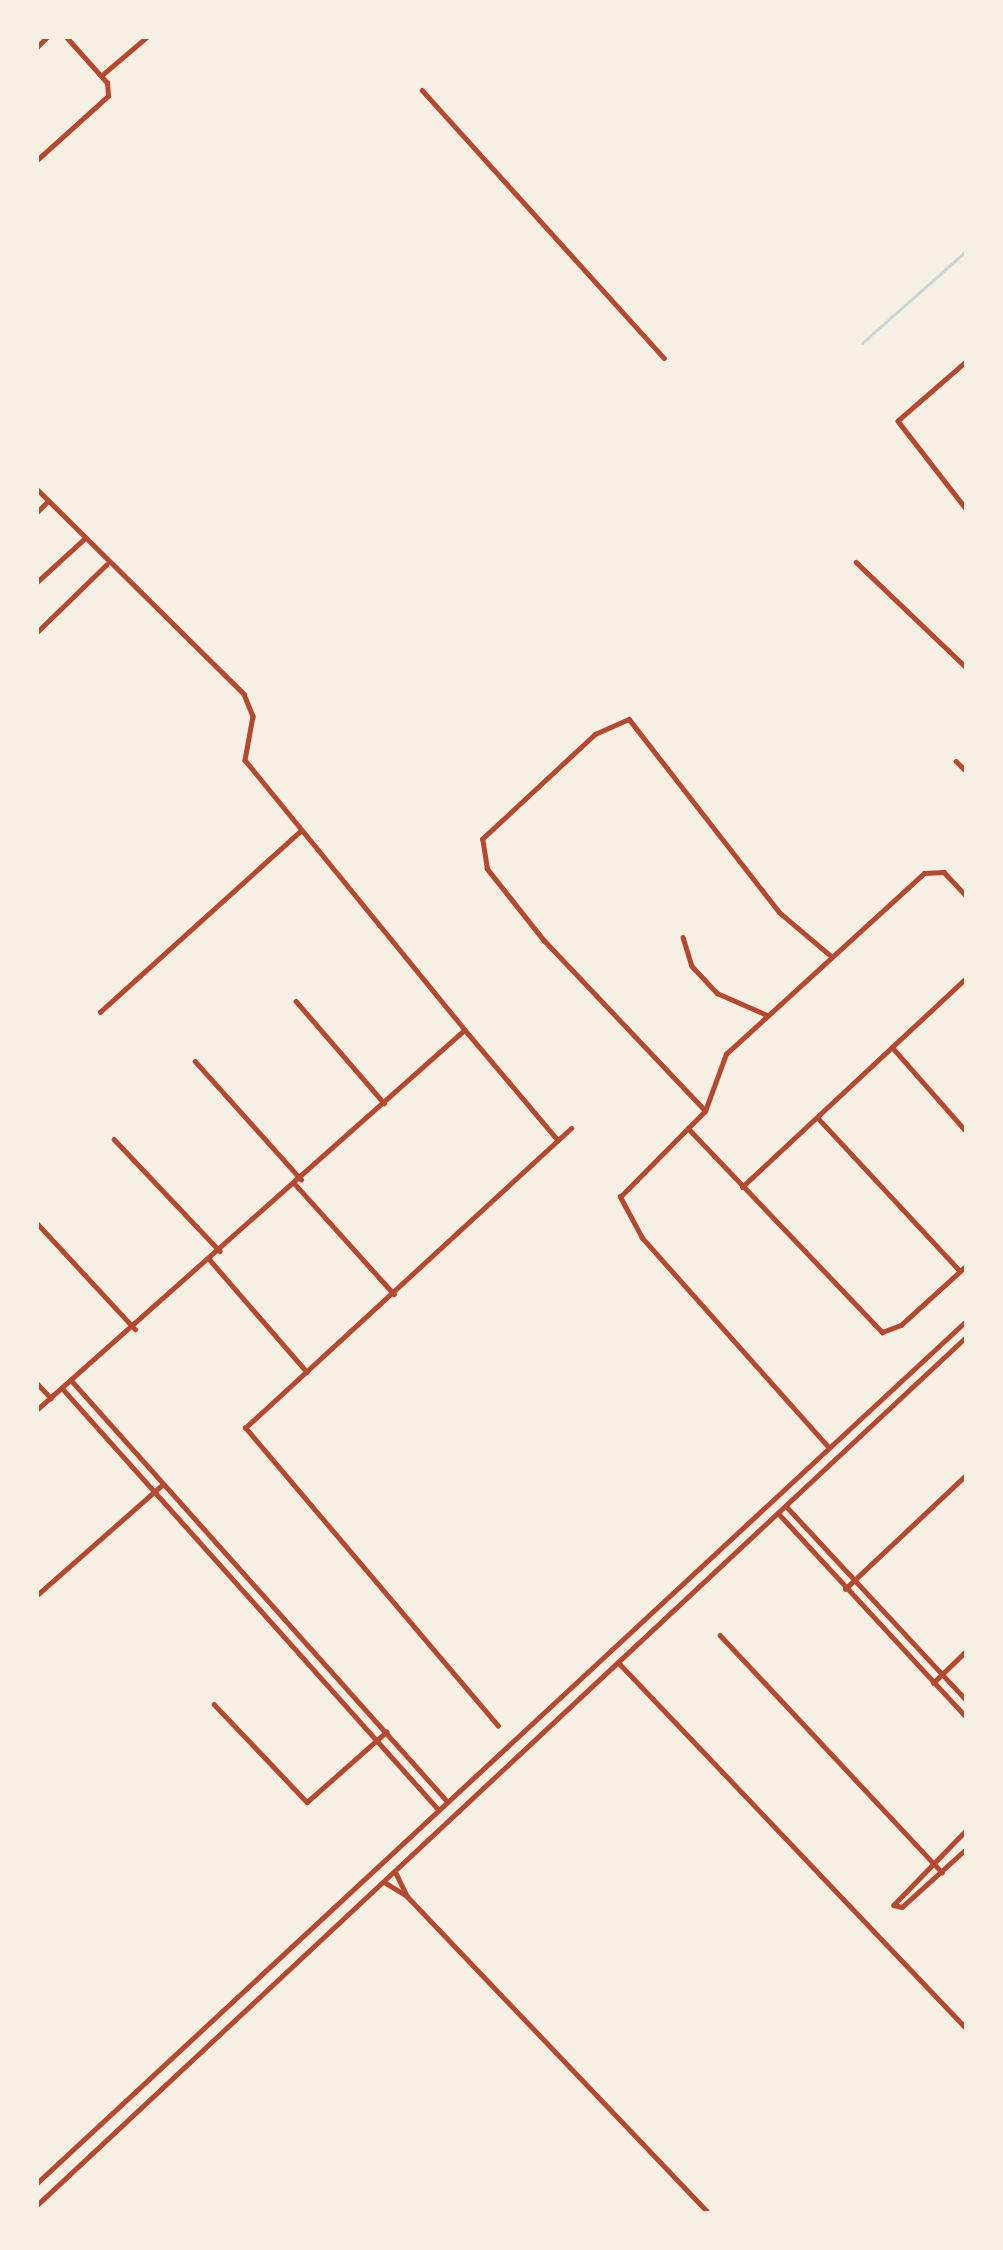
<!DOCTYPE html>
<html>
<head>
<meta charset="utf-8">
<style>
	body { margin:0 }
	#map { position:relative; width:1003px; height:2250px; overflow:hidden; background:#f6efe4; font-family:"Golos Text",sans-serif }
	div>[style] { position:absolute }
	.stream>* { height:3px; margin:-1.5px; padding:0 1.5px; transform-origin:1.5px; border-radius:1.5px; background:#c9d6d2 }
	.minor>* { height:4.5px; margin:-2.25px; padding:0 2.25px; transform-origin:2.25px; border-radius:2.25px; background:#b5482f }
	.tertiary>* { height:4.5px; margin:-2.25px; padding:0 2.25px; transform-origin:2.25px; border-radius:2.25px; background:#b5482f }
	span { translate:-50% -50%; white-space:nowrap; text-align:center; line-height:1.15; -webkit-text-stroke:12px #f6efe4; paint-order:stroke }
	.frame { position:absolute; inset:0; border:39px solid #f6efe4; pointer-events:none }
</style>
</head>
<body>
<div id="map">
	<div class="stream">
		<i style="left:862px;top:343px;width:140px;rotate:-41.5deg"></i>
	</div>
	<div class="minor">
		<i style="left:36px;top:48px;width:17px;rotate:-45deg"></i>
		<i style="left:101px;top:76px;width:62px;rotate:-40.4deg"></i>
		<i style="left:422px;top:90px;width:361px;rotate:47.9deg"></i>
		<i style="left:36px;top:161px;width:97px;rotate:-42.1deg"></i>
		<i style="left:108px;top:96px;width:13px;rotate:-94deg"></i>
		<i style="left:107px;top:83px;width:63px;rotate:-131.8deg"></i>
		<i style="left:967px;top:361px;width:91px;rotate:139deg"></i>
		<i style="left:898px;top:421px;width:113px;rotate:52.2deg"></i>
		<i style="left:36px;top:488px;width:293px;rotate:44.7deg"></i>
		<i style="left:244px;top:694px;width:24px;rotate:68deg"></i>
		<i style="left:253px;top:716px;width:45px;rotate:100.3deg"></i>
		<i style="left:245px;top:760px;width:348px;rotate:50.8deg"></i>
		<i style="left:465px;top:1030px;width:574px;rotate:138.39deg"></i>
		<i style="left:36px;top:513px;width:17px;rotate:-45deg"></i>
		<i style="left:856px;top:562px;width:153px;rotate:43.7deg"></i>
		<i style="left:36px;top:583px;width:64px;rotate:-42.5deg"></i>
		<i style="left:36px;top:633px;width:98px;rotate:-44.2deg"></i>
		<i style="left:956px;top:761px;width:16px;rotate:45deg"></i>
		<i style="left:683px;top:937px;width:30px;rotate:73deg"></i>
		<i style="left:692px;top:966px;width:37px;rotate:47deg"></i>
		<i style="left:717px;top:993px;width:55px;rotate:23.7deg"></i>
		<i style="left:296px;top:1001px;width:135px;rotate:49.2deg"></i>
		<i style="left:100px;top:1012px;width:270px;rotate:-42.1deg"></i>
		<i style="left:465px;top:1030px;width:144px;rotate:49.8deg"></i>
		<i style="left:892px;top:1047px;width:113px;rotate:48.6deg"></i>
		<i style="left:195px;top:1061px;width:159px;rotate:48.1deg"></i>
		<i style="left:705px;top:1111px;width:234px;rotate:-133.4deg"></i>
		<i style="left:544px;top:941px;width:92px;rotate:-128.4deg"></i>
		<i style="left:487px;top:869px;width:30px;rotate:-99deg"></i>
		<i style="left:482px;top:839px;width:154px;rotate:-42.9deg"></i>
		<i style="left:595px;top:734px;width:37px;rotate:-24deg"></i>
		<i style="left:629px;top:719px;width:244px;rotate:52.1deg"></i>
		<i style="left:779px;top:912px;width:68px;rotate:40.2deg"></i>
		<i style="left:818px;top:1118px;width:209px;rotate:47.1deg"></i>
		<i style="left:688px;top:1128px;width:282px;rotate:46.4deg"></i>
		<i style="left:882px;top:1332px;width:20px;rotate:-20deg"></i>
		<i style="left:901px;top:1325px;width:89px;rotate:-42.3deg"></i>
		<i style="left:114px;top:1139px;width:154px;rotate:46.6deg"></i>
		<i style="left:295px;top:1184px;width:148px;rotate:48deg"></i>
		<i style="left:742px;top:1187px;width:308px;rotate:-43deg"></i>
		<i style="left:36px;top:1222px;width:146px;rotate:47.2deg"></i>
		<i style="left:210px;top:1260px;width:148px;rotate:49.1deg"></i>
		<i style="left:71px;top:1380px;width:564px;rotate:48.23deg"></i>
		<i style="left:36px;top:1382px;width:22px;rotate:47deg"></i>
		<i style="left:62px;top:1388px;width:564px;rotate:48.23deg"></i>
		<i style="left:829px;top:1448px;width:281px;rotate:-131.7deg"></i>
		<i style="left:642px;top:1238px;width:47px;rotate:-118.2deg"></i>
		<i style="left:620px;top:1197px;width:121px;rotate:-45.3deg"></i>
		<i style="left:705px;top:1111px;width:61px;rotate:-69.8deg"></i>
		<i style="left:726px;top:1054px;width:268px;rotate:-42.4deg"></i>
		<i style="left:924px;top:873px;width:20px;rotate:-3deg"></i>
		<i style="left:944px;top:872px;width:34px;rotate:47deg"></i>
		<i style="left:786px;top:1506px;width:266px;rotate:47.1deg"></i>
		<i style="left:779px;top:1514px;width:277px;rotate:47.3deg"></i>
		<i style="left:845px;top:1589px;width:168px;rotate:-43.3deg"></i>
		<i style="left:36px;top:1596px;width:169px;rotate:-41.4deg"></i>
		<i style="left:720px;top:1635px;width:325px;rotate:46.9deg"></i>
		<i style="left:618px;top:1662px;width:506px;rotate:46.44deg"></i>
		<i style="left:933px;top:1683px;width:47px;rotate:-44.1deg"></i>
		<i style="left:214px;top:1704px;width:135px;rotate:46.5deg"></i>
		<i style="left:307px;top:1802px;width:106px;rotate:-41.5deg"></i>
		<i style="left:498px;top:1726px;width:391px;rotate:-130.3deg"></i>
		<i style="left:245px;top:1428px;width:443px;rotate:-42.6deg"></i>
		<i style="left:967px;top:1830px;width:105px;rotate:134.2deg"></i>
		<i style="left:894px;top:1905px;width:8px;rotate:14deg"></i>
		<i style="left:902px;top:1907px;width:88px;rotate:-42.2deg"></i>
		<i style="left:395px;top:1871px;width:28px;rotate:64deg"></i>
		<i style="left:384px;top:1882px;width:27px;rotate:31deg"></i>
		<i style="left:407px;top:1896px;width:439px;rotate:46.4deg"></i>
	</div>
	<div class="tertiary">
		<i style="left:36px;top:2184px;width:1270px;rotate:-42.86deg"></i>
		<i style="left:36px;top:2206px;width:1274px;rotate:-43.06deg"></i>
	</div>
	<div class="frame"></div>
</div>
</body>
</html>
